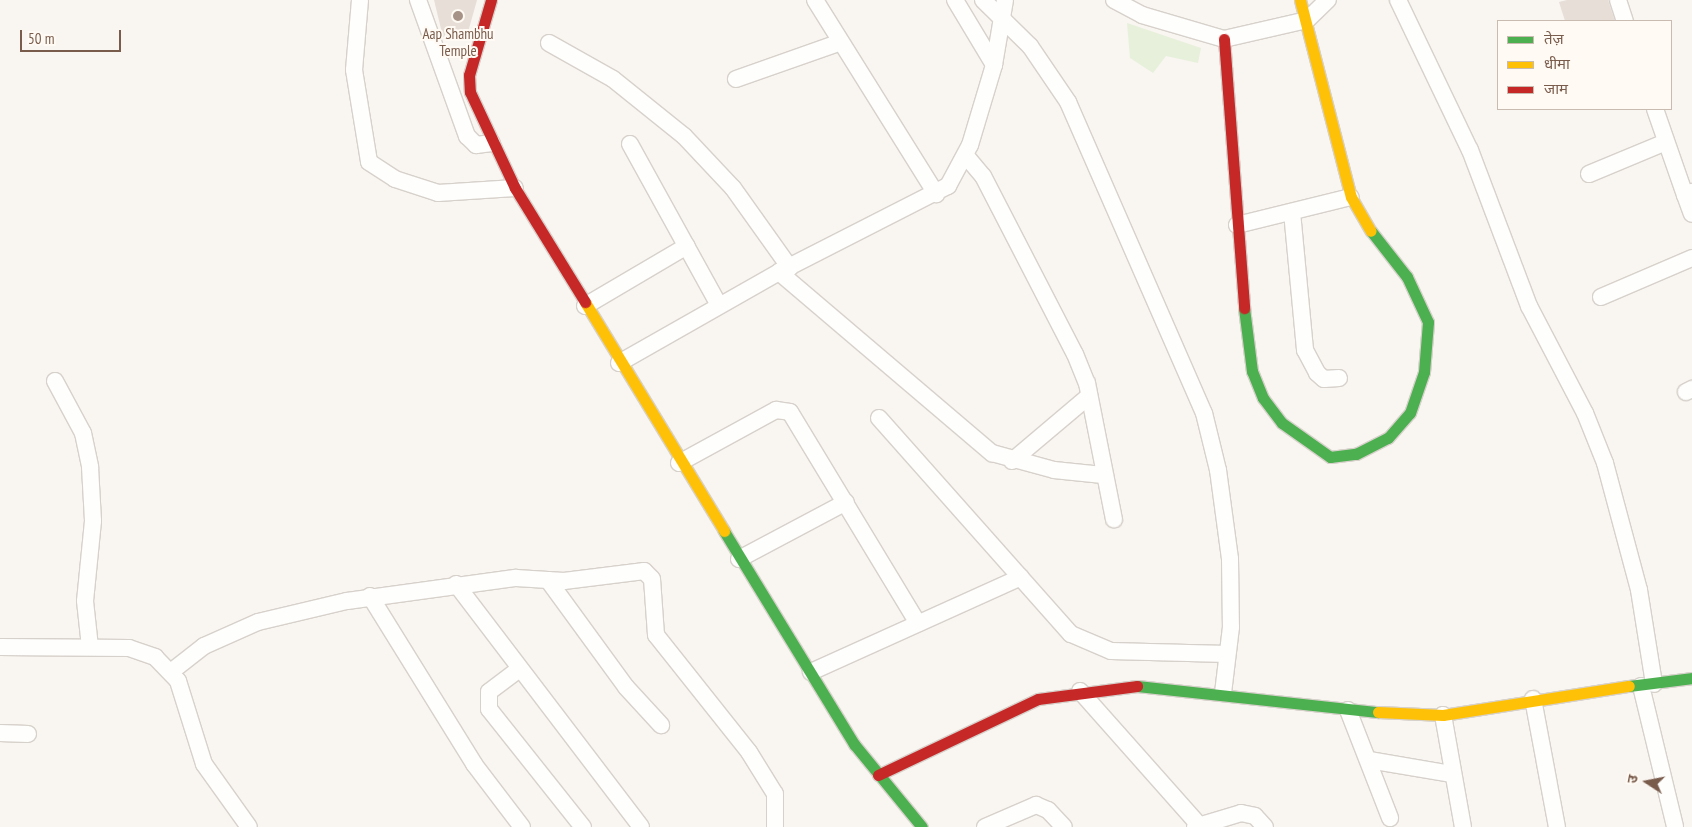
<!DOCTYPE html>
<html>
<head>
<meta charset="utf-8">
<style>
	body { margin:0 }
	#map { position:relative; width:1692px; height:827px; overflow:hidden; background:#f9f5f0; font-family:"PT Sans Narrow","Noto Sans Devanagari",sans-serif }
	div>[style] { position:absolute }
	.green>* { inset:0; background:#e7f0db }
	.building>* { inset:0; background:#e6ded7 }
	.roads { filter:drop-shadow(1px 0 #d7d1cb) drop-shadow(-1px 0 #d7d1cb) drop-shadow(0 1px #d7d1cb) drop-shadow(0 -1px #d7d1cb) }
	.street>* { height:16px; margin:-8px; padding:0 8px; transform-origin:8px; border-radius:8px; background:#fefefd }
	.fast>* { height:11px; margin:-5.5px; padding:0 5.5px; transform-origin:5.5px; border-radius:5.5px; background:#4caf50 }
	.slow>* { height:11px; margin:-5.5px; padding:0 5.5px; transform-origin:5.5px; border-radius:5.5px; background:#ffc107 }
	.jam>* { height:11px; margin:-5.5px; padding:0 5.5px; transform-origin:5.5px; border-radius:5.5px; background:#c62828 }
	.dots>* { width:14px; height:14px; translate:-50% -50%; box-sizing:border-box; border:2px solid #fffaf3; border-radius:50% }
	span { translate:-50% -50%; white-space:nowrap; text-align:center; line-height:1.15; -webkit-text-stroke:4px #fffaf3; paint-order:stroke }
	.poi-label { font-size:15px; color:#7a5c4d }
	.legend { position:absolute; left:1497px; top:20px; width:175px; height:90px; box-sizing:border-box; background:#fffaf3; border:1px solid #cabbb1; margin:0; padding:6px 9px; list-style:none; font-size:15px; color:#7a5c4d }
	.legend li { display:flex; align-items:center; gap:10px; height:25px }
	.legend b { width:25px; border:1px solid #cabbb1 }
	.north { position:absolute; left:1622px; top:757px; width:50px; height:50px; -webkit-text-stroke:4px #fffaf3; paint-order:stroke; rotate:281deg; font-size:14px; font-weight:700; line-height:20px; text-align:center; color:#7a5c4d }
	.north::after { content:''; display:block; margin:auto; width:18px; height:22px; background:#7a5c4d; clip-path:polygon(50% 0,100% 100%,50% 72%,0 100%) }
	.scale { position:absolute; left:20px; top:30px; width:101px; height:22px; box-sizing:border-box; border:2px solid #7a5c4d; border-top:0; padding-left:6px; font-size:15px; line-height:18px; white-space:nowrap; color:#7a5c4d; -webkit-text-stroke:4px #fffaf3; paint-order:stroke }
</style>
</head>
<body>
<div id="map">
	<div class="green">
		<i style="clip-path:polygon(1127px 23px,1201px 48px,1198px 63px,1166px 56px,1153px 73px,1130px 58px)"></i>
	</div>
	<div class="building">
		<i style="clip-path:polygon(434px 0,477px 0,468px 32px,443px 37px)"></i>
		<i style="clip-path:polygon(1567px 0,1608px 0,1615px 21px,1565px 21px,1559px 2px)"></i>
	</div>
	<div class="roads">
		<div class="street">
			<i style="left:360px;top:0;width:70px;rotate:94.9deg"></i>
			<i style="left:354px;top:70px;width:93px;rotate:80.7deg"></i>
			<i style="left:369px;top:162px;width:31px;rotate:33deg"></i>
			<i style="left:395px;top:179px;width:45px;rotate:18deg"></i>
			<i style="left:438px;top:193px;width:77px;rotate:-3.7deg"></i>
			<i style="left:418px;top:0;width:145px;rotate:70.2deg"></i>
			<i style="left:467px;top:136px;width:13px;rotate:45deg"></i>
			<i style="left:476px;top:145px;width:16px;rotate:-7deg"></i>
			<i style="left:815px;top:0;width:229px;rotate:58deg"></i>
			<i style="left:955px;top:0;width:76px;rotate:59deg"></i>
			<i style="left:983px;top:0;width:66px;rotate:44.4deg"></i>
			<i style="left:1030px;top:46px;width:68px;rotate:55.8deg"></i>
			<i style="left:1068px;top:102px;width:339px;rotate:66.4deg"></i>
			<i style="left:1204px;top:413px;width:59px;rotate:76.2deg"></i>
			<i style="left:1218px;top:470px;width:90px;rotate:82.3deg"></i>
			<i style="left:1230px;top:559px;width:68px;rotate:89.2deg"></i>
			<i style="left:1231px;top:627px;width:66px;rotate:96.9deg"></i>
			<i style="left:1114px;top:0;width:32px;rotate:28deg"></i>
			<i style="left:1142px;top:15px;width:85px;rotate:16.3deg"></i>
			<i style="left:1224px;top:39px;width:85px;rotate:-12.9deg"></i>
			<i style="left:1307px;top:20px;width:29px;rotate:-44deg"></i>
			<i style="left:1398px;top:0;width:166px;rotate:64.4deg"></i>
			<i style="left:1470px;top:150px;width:167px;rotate:69.3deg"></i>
			<i style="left:1529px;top:306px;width:121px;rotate:62.4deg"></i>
			<i style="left:1585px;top:413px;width:54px;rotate:68.2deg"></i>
			<i style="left:1605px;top:463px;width:131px;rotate:75deg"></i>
			<i style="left:1639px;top:590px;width:95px;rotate:80.9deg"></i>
			<i style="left:1618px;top:0;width:22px;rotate:72deg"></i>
			<i style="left:549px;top:43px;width:73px;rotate:29.4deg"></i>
			<i style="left:613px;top:79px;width:91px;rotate:38.8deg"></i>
			<i style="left:684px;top:136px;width:71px;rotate:46.7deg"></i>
			<i style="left:733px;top:188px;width:98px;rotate:54.5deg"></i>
			<i style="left:736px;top:79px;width:111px;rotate:-19.4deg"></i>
			<i style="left:1655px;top:109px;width:91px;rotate:70.8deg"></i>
			<i style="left:1685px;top:195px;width:8px;rotate:-23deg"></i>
			<i style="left:630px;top:144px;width:184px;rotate:61.1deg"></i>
			<i style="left:966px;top:156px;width:26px;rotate:50deg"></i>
			<i style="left:983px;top:176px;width:200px;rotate:62.7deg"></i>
			<i style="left:1075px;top:354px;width:31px;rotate:68deg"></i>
			<i style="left:1087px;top:383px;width:139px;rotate:78.8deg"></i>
			<i style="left:1589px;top:174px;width:83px;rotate:-22.6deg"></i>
			<i style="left:1685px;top:195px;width:20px;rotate:70deg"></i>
			<i style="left:1292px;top:212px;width:139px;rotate:84.6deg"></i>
			<i style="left:1305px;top:350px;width:26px;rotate:62deg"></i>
			<i style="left:1317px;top:373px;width:9px;rotate:41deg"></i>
			<i style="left:1324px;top:379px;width:15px;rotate:-4deg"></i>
			<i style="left:1237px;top:225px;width:117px;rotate:-13.8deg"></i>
			<i style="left:779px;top:272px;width:280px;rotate:40.4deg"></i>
			<i style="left:992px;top:453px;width:64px;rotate:15.3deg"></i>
			<i style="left:1054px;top:470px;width:49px;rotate:5.8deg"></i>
			<i style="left:1601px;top:297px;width:99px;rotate:-23.2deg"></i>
			<i style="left:585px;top:306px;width:118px;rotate:-30.5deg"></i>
			<i style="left:619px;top:363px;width:184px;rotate:-29.6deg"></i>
			<i style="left:779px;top:272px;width:190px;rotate:-27deg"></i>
			<i style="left:948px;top:186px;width:47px;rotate:-61.8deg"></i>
			<i style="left:970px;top:145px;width:84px;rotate:-73.3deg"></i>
			<i style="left:994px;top:65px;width:66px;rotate:-80.4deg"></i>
			<i style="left:55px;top:381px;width:59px;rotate:61.7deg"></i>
			<i style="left:83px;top:433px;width:35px;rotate:78deg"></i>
			<i style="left:90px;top:467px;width:54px;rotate:86.8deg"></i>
			<i style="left:93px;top:521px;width:80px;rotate:95.7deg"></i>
			<i style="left:85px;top:601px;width:46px;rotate:83.8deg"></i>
			<i style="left:1686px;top:392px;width:7px;rotate:-27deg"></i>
			<i style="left:879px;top:418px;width:289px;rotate:48.4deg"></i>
			<i style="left:1071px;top:634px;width:43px;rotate:23deg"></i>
			<i style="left:1111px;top:651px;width:116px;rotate:1.5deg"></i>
			<i style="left:1012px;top:461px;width:101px;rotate:-40.2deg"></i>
			<i style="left:679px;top:463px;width:111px;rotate:-28.7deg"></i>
			<i style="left:776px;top:410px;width:14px;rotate:8deg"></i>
			<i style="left:790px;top:412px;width:247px;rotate:58.8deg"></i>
			<i style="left:739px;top:559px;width:121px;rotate:-28deg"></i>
			<i style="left:548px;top:580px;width:132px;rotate:53.9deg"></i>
			<i style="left:626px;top:687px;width:52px;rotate:47.4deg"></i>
			<i style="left:456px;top:584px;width:305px;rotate:52.7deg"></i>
			<i style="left:370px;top:596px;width:198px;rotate:58.2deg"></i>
			<i style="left:474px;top:764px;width:79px;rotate:52.7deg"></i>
			<i style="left:0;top:647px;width:129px;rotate:0.4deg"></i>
			<i style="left:129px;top:648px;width:28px;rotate:19deg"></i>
			<i style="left:155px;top:657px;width:33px;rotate:46deg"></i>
			<i style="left:178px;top:681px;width:87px;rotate:72.6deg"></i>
			<i style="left:204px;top:764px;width:77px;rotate:54.5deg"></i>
			<i style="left:518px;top:670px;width:36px;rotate:143deg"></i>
			<i style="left:489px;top:692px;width:17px;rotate:90deg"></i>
			<i style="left:489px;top:709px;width:151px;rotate:51.5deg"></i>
			<i style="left:172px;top:671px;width:41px;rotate:-38deg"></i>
			<i style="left:204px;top:646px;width:59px;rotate:-24deg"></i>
			<i style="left:258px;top:622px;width:91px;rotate:-13.3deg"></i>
			<i style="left:347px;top:601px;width:171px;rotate:-7.8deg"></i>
			<i style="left:516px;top:578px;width:48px;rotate:3.6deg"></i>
			<i style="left:564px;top:581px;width:81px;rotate:-7.1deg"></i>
			<i style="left:644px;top:571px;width:11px;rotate:45deg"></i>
			<i style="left:652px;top:579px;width:56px;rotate:85.9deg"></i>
			<i style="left:656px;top:635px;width:149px;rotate:51.5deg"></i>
			<i style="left:749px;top:752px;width:49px;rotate:58.2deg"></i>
			<i style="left:775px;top:794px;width:33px;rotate:90deg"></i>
			<i style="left:811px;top:672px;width:230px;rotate:-24.3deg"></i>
			<i style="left:1641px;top:686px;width:145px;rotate:76.4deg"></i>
			<i style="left:1080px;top:691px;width:179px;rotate:48.4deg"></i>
			<i style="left:1533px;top:699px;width:130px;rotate:79.4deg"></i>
			<i style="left:1348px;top:710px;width:116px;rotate:68.7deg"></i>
			<i style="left:1443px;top:715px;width:114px;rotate:79.9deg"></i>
			<i style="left:0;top:733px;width:28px;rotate:2deg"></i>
			<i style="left:1369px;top:760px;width:83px;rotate:9.7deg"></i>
			<i style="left:985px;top:827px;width:56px;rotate:-23.3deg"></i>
			<i style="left:1036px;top:805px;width:13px;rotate:23deg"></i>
			<i style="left:1048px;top:810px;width:23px;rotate:47deg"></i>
			<i style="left:1195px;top:827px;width:48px;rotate:-16.9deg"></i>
			<i style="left:1241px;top:813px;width:14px;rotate:12deg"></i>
			<i style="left:1255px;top:816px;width:15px;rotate:48deg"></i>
		</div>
		<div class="fast">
			<i style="left:1244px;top:308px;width:64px;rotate:82.8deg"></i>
			<i style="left:1252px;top:371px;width:29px;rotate:68deg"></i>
			<i style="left:1263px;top:398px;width:31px;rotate:53deg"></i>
			<i style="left:1282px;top:423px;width:59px;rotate:35.3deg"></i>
			<i style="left:1330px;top:457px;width:26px;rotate:-7deg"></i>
			<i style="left:1356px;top:454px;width:36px;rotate:-27deg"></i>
			<i style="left:1388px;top:438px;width:33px;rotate:-49deg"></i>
			<i style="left:1410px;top:413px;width:43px;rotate:-71.1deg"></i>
			<i style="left:1424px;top:372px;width:50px;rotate:-85.4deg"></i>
			<i style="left:1428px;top:322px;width:50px;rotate:-115deg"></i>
			<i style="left:1407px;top:277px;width:58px;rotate:-128deg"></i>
			<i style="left:724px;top:531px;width:250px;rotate:58.6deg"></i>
			<i style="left:854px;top:744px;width:107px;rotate:50.7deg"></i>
			<i style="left:1137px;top:686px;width:242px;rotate:6.2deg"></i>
			<i style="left:1629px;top:686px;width:64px;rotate:-7.2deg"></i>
		</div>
		<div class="slow">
			<i style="left:1300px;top:0;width:203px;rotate:75.5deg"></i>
			<i style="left:1351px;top:197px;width:39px;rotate:60deg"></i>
			<i style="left:585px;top:302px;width:268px;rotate:58.7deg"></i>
			<i style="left:1378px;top:712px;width:65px;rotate:2.6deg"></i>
			<i style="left:1443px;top:715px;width:188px;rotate:-8.9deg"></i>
		</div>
		<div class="jam">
			<i style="left:491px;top:0;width:78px;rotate:106.3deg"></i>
			<i style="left:469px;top:75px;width:17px;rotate:87deg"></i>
			<i style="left:470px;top:92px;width:106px;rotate:64.9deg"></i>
			<i style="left:515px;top:188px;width:134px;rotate:58.4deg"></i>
			<i style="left:1224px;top:39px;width:270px;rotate:85.7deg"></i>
			<i style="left:878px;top:775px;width:177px;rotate:-25.4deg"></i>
			<i style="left:1038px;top:699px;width:100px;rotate:-7.5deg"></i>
		</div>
	</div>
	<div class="dots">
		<i style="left:458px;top:16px;background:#a69286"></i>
	</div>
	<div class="poi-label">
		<span style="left:458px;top:42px">Aap Shambhu<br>Temple</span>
	</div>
	<ul class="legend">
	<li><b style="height:6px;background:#4caf50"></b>तेज़</li>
	<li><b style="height:6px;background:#ffc107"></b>धीमा</li>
	<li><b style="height:6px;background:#c62828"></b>जाम</li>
	</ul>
	<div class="north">उ</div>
	<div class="scale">50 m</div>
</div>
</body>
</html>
